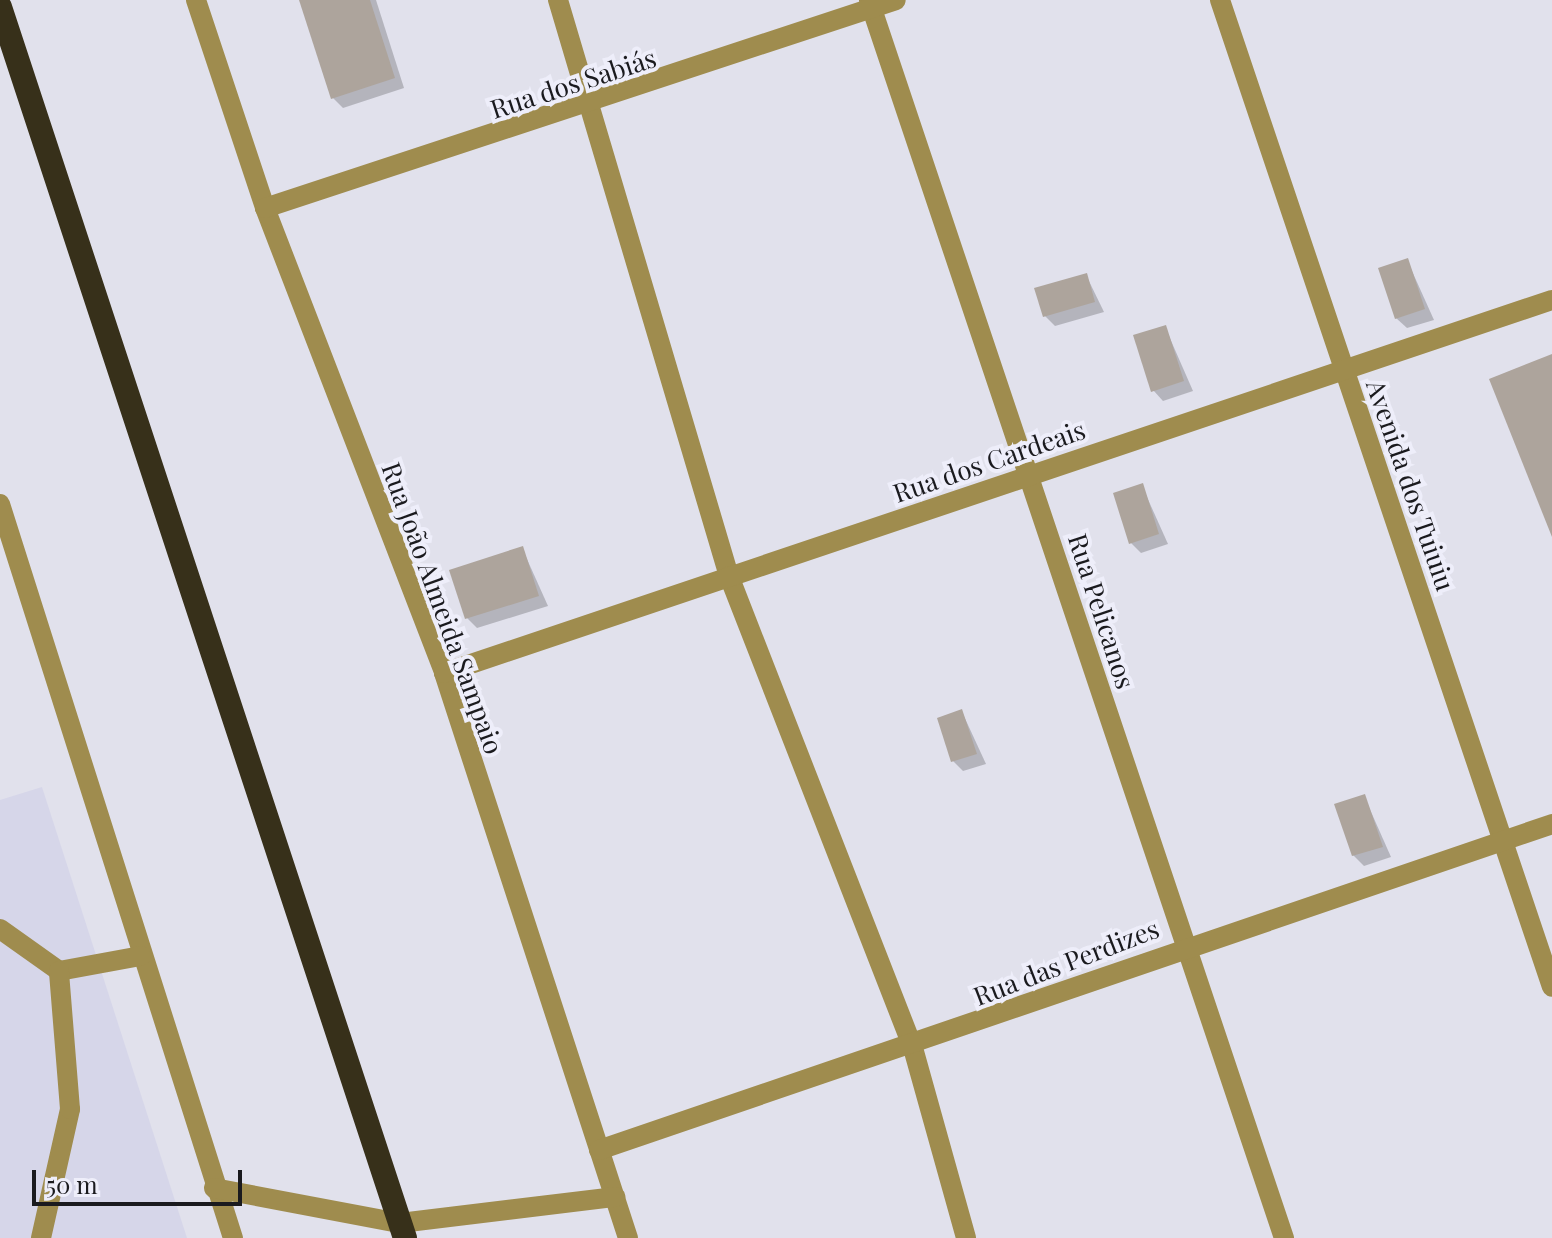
<!DOCTYPE html>
<html>
<head>
<meta charset="utf-8">
<style>
	body { margin:0 }
	#map { position:relative; width:1552px; height:1238px; overflow:hidden; background:#e1e1ec; font-family:"Playfair Display",serif }
	div>[style] { position:absolute }
	.built>* { inset:0; background:#d6d6e9 }
	.shadow>* { inset:0; background:#0003 }
	.building>* { inset:0; background:#ada49c }
	.minor>* { height:20px; margin:-10px; padding:0 10px; transform-origin:10px; border-radius:10px; background:#9f8c4e }
	.highway>* { height:24px; margin:-12px; padding:0 12px; transform-origin:12px; border-radius:12px; background:#37301a }
	span { translate:-50% -50%; white-space:nowrap; text-align:center; line-height:1.15; -webkit-text-stroke:8px #eeeefa; paint-order:stroke }
	.street-label { font-size:26px; color:#1a1a1e }
	.scale { position:absolute; left:32px; top:1170px; width:210px; height:36px; box-sizing:border-box; border:4px solid #1a1a1e; border-top:0; padding-left:10px; font-size:24px; line-height:28px; white-space:nowrap; color:#1a1a1e; -webkit-text-stroke:6px #eeeefa; paint-order:stroke }
</style>
</head>
<body>
<div id="map">
	<div class="built">
		<i style="clip-path:polygon(42px 787px,187px 1238px,0 1238px,0 800px)"></i>
	</div>
	<div class="shadow">
		<i style="clip-path:polygon(301px 0,376px 0,404px 88px,343px 108px,333px 98px)"></i>
		<i style="clip-path:polygon(1407px 260px,1434px 320px,1407px 328px,1396px 318px)"></i>
		<i style="clip-path:polygon(1086px 275px,1104px 312px,1055px 326px,1045px 316px)"></i>
		<i style="clip-path:polygon(1165px 327px,1193px 391px,1163px 401px,1153px 390px)"></i>
		<i style="clip-path:polygon(1142px 486px,1168px 544px,1141px 553px,1131px 543px)"></i>
		<i style="clip-path:polygon(522px 548px,548px 606px,477px 628px,467px 618px)"></i>
		<i style="clip-path:polygon(962px 712px,986px 764px,963px 771px,953px 761px)"></i>
		<i style="clip-path:polygon(1364px 796px,1391px 857px,1364px 866px,1353px 855px)"></i>
	</div>
	<div class="building">
		<i style="clip-path:polygon(299px 0,370px 0,395px 78px,331px 99px)"></i>
		<i style="clip-path:polygon(1408px 258px,1425px 309px,1395px 319px,1378px 268px)"></i>
		<i style="clip-path:polygon(1087px 273px,1095px 302px,1043px 317px,1034px 288px)"></i>
		<i style="clip-path:polygon(1166px 325px,1184px 381px,1151px 392px,1133px 335px)"></i>
		<i style="clip-path:polygon(1552px 354px,1552px 537px,1489px 379px)"></i>
		<i style="clip-path:polygon(1143px 483px,1159px 534px,1129px 544px,1113px 493px)"></i>
		<i style="clip-path:polygon(523px 546px,539px 596px,465px 619px,449px 570px)"></i>
		<i style="clip-path:polygon(962px 709px,977px 754px,951px 762px,937px 718px)"></i>
		<i style="clip-path:polygon(1365px 794px,1383px 847px,1352px 856px,1334px 804px)"></i>
	</div>
	<div class="minor">
		<i style="left:196px;top:0;width:219px;rotate:71.6deg"></i>
		<i style="left:265px;top:208px;width:498px;rotate:68.9deg"></i>
		<i style="left:444px;top:673px;width:594px;rotate:71.96deg"></i>
		<i style="left:558px;top:0;width:601px;rotate:73.47deg"></i>
		<i style="left:729px;top:576px;width:507px;rotate:68.7deg"></i>
		<i style="left:913px;top:1048px;width:197px;rotate:74.4deg"></i>
		<i style="left:869px;top:0;width:1306px;rotate:71.47deg"></i>
		<i style="left:1220px;top:0;width:1041px;rotate:71.41deg"></i>
		<i style="left:265px;top:208px;width:664px;rotate:-18.24deg"></i>
		<i style="left:0;top:504px;width:770px;rotate:72.39deg"></i>
		<i style="left:444px;top:673px;width:1169px;rotate:-18.61deg"></i>
		<i style="left:0;top:929px;width:72px;rotate:35.4deg"></i>
		<i style="left:59px;top:971px;width:83px;rotate:-10.4deg"></i>
		<i style="left:599px;top:1150px;width:1007px;rotate:-18.88deg"></i>
		<i style="left:214px;top:1188px;width:189px;rotate:10.7deg"></i>
		<i style="left:400px;top:1223px;width:217px;rotate:-6.9deg"></i>
		<i style="left:41px;top:1238px;width:132px;rotate:-77.3deg"></i>
		<i style="left:70px;top:1109px;width:138px;rotate:-94.6deg"></i>
	</div>
	<div class="highway">
		<i style="left:0;top:7px;width:1296px;rotate:71.79deg"></i>
	</div>
	<div class="street-label">
		<span style="left:573px;top:83px;rotate:-18deg">Rua dos Sabiás</span>
		<span style="left:989px;top:461px;rotate:-19deg">Rua dos Cardeais</span>
		<span style="left:1411px;top:485px;rotate:71deg">Avenida dos Tuiuiu</span>
		<span style="left:443px;top:608px;rotate:70deg">Rua João Almeida Sampaio</span>
		<span style="left:1102px;top:611px;rotate:72deg">Rua Pelicanos</span>
		<span style="left:1066px;top:962px;rotate:-21deg">Rua das Perdizes</span>
	</div>
	<div class="scale">50 m</div>
</div>
</body>
</html>
